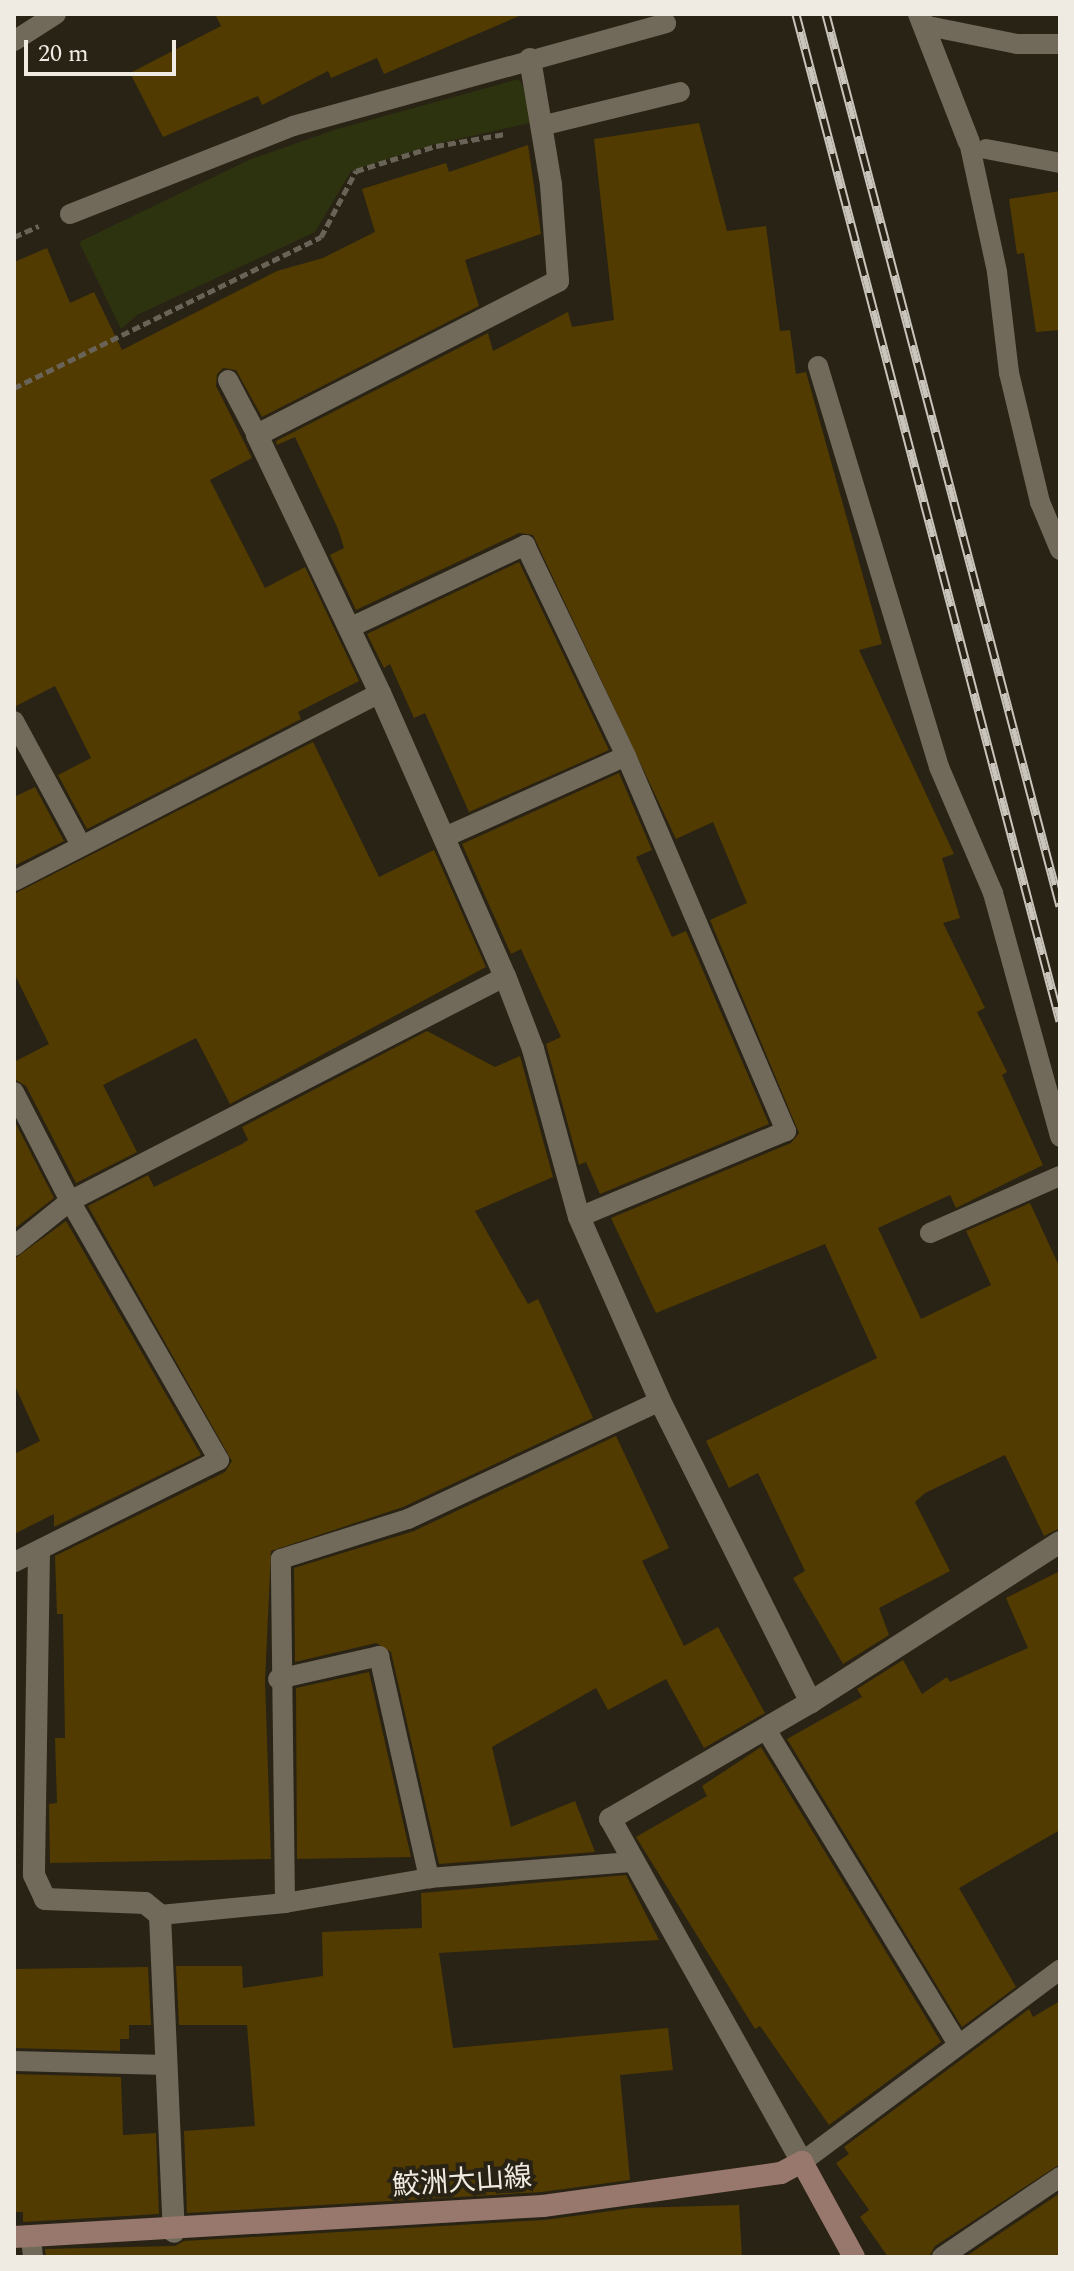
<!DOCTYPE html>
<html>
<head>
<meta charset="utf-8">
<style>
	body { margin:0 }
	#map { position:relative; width:1074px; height:2271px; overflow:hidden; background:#292315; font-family:Spectral,"Noto Sans JP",serif }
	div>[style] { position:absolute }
	.green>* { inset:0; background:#2d320f }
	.building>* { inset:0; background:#523b00 }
	.path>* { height:5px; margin-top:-2.5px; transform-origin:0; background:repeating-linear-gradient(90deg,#696357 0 8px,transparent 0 12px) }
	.service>* { height:20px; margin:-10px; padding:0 10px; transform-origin:10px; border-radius:10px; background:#716a5b }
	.minor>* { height:22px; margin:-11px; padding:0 11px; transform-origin:11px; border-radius:11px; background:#716a5b }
	.secondary>* { height:22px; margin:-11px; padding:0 11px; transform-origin:11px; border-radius:11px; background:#98776d }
	.rail>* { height:9px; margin-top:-4.5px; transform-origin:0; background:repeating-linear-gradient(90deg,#292315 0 18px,#cac5bc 0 36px); box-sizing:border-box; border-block:2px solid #cac5bc }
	span { translate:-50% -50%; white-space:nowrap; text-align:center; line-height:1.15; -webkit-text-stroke:8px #292315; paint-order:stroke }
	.street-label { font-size:28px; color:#efeae2 }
	.frame { position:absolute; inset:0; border:16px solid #efeae2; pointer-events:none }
	.scale { position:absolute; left:24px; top:40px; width:152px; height:36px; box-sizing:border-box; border:4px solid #efeae2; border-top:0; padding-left:10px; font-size:24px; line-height:28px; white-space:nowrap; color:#efeae2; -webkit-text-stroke:6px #292315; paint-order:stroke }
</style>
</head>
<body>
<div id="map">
	<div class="green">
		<i style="clip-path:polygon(519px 79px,539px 121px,436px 144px,351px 171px,315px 232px,137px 315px,121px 329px,79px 242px,251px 159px,337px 129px)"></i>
	</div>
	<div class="building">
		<i style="clip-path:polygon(215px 14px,524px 14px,384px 74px,377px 58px,331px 78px,328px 71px,262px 105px,258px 96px,163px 137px,130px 73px,221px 26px)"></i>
		<i style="clip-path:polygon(699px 123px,727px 231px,766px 226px,780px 331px,790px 330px,796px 374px,806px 372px,882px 644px,859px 650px,954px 854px,942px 858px,960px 918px,943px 923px,985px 1008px,977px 1012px,1007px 1072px,1002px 1075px,1043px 1165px,956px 1208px,950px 1195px,878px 1228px,921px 1319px,991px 1285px,966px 1231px,1030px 1203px,1060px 1268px,1060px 1528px,1044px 1536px,1005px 1455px,925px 1493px,915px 1502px,950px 1571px,879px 1608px,889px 1635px,843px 1664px,793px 1578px,805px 1571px,758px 1473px,729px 1488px,706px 1441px,877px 1358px,825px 1244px,656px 1313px,611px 1218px,791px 1143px,799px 1133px,710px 920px,747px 903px,713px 822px,676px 839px,533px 535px,519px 533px,356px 610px,330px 555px,344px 548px,338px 529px,295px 437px,277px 445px,276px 441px,488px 333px,493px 351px,568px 312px,572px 327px,614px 320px,594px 139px)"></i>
		<i style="clip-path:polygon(528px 145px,541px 234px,465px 260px,479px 306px,262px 417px,236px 370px,223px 368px,217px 374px,216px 386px,252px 458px,210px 480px,265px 588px,305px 567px,359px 681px,298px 712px,301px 719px,87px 829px,58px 775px,91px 758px,55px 686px,14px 707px,14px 262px,47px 248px,70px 303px,94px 292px,122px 350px,277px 271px,323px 258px,375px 232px,362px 189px,446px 163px,449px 172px)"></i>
		<i style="clip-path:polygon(1060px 191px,1060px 330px,1036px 332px,1024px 253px,1017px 254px,1009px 199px)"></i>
		<i style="clip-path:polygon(519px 562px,609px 750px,469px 812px,425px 713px,414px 718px,390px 664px,384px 668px,367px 634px)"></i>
		<i style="clip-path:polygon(313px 742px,379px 877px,434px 850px,486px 967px,230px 1104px,196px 1038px,103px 1085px,137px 1152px,76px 1183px,26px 1086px,14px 1079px,14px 1062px,49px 1044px,14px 973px,14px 894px)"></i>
		<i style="clip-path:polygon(619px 773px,652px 850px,636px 857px,672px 937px,686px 931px,769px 1124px,600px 1194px,586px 1162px,579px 1165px,546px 1044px,561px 1037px,521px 949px,511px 954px,462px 844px)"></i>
		<i style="clip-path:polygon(35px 787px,64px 841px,14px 866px,14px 797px)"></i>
		<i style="clip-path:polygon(427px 1031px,495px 1067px,520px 1056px,553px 1177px,475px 1211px,528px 1304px,538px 1299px,593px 1418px,403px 1507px,271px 1551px,265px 1681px,271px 1859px,50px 1863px,49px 1804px,57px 1803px,55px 1738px,65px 1738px,63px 1614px,57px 1614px,55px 1556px,225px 1472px,232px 1461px,88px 1206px,148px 1175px,154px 1187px,242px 1144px,248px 1140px,242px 1127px)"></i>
		<i style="clip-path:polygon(14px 1120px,54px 1198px,14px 1229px)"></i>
		<i style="clip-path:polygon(66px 1221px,201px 1455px,54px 1527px,54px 1514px,14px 1534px,14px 1454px,40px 1441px,14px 1384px,14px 1259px)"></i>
		<i style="clip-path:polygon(616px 1436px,669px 1548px,642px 1561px,684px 1646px,718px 1627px,765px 1713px,704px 1748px,666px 1679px,608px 1710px,596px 1688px,492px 1747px,511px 1827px,575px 1801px,595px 1852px,439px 1864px,391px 1652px,376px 1643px,295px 1662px,294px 1568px,414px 1531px)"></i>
		<i style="clip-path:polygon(1060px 1571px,1060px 1830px,959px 1888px,1016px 1987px,962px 2027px,787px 1739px,862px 1697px,857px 1689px,903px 1660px,922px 1694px,947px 1677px,950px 1682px,1028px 1648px,1006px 1598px)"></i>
		<i style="clip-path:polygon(369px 1672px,411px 1857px,297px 1859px,296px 1688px)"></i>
		<i style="clip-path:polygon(761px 1747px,941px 2042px,829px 2125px,760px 2026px,755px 2029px,636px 1837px,707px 1796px,702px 1786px)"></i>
		<i style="clip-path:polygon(626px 1875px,659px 1940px,439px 1953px,453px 2048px,668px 2028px,673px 2070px,620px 2075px,630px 2180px,542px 2192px,187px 2213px,184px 2131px,255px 2126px,247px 2025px,179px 2025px,176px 1966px,242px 1966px,243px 1988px,323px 1976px,322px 1932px,422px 1928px,421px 1893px)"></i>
		<i style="clip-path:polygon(148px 1967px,151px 2025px,129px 2025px,129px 2039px,120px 2039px,120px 2051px,14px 2048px,14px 1969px)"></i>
		<i style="clip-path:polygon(1060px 2001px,1060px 2164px,935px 2246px,929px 2257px,888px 2257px,860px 2217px,869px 2210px,836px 2163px,849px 2154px,844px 2147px,1029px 2009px,1033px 2017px)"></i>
		<i style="clip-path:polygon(14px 2074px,121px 2077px,123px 2135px,156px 2133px,159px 2214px,23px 2222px,23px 2212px,14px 2212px)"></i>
		<i style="clip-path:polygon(1060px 2193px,1060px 2257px,965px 2257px)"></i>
		<i style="clip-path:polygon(739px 2205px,742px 2257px,46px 2257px,45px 2249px,175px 2246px,184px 2241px,544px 2220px,633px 2208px)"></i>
	</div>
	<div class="path">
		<i style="left:14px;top:237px;width:27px;rotate:-24deg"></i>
		<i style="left:14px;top:388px;width:342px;rotate:-26.2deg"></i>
		<i style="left:321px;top:237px;width:75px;rotate:-62.1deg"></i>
		<i style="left:356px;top:171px;width:84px;rotate:-17.4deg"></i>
		<i style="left:436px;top:146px;width:70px;rotate:-9.9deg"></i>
	</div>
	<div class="service">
		<i style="left:923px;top:25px;width:96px;rotate:11.4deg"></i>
		<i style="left:1017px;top:44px;width:43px"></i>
		<i style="left:14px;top:41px;width:50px;rotate:-32.7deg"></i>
		<i style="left:541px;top:126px;width:143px;rotate:-13.7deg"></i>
		<i style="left:969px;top:142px;width:133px;rotate:77.8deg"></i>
		<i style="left:997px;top:272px;width:102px;rotate:83.2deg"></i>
		<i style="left:1009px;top:373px;width:133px;rotate:76.5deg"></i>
		<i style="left:1040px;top:502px;width:52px;rotate:67.4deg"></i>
		<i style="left:986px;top:149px;width:75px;rotate:10.7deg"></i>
		<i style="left:70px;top:214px;width:240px;rotate:-21.5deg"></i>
		<i style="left:293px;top:126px;width:387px;rotate:-15.4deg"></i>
		<i style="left:818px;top:366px;width:419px;rotate:73.2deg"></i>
		<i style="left:939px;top:767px;width:137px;rotate:66.8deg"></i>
		<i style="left:993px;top:893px;width:253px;rotate:74.6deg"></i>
		<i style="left:228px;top:380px;width:62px;rotate:62.2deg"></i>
		<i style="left:349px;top:628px;width:195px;rotate:-25.2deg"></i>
		<i style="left:525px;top:545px;width:234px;rotate:64.4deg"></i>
		<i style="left:14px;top:721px;width:139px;rotate:61.6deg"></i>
		<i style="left:445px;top:837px;width:198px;rotate:-24.1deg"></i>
		<i style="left:626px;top:756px;width:408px;rotate:66.9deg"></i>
		<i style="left:786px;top:1131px;width:224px;rotate:157.4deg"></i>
		<i style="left:14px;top:881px;width:411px;rotate:-27.2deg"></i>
		<i style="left:14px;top:1092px;width:123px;rotate:62.8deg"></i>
		<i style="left:70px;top:1201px;width:490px;rotate:-27.3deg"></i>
		<i style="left:930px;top:1233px;width:142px;rotate:-23.7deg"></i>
		<i style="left:14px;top:1246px;width:72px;rotate:-38.8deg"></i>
		<i style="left:70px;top:1201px;width:299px;rotate:60.1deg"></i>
		<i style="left:219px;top:1460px;width:229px;rotate:153.5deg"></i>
		<i style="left:278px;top:1679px;width:104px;rotate:-12.8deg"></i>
		<i style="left:379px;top:1656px;width:228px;rotate:77.3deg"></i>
		<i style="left:765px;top:1728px;width:369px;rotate:58.6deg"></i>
		<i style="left:285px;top:1903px;width:344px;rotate:-90.7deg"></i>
		<i style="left:281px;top:1559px;width:133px;rotate:-17.5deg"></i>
		<i style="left:408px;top:1519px;width:278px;rotate:-25.1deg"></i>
		<i style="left:160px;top:1915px;width:126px;rotate:-5.5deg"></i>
		<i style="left:285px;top:1903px;width:146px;rotate:-9.8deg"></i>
		<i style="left:429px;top:1878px;width:203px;rotate:-4.5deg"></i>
		<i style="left:14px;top:2061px;width:153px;rotate:1.5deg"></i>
		<i style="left:802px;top:2162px;width:322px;rotate:-36.7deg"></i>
		<i style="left:31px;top:2238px;width:19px;rotate:84deg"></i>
		<i style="left:942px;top:2257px;width:143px;rotate:-34.1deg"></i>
	</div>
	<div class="minor">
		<i style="left:919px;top:14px;width:137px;rotate:68.7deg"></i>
		<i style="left:530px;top:59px;width:128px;rotate:80.5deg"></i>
		<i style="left:551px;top:185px;width:96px;rotate:85.8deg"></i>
		<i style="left:558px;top:281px;width:338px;rotate:152.9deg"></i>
		<i style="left:257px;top:435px;width:286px;rotate:64.5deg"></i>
		<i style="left:380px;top:693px;width:309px;rotate:66.2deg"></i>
		<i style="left:505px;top:976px;width:78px;rotate:69deg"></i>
		<i style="left:533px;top:1049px;width:174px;rotate:74.7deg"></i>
		<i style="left:579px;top:1217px;width:201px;rotate:66.2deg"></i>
		<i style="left:660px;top:1401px;width:337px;rotate:63.4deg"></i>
		<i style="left:39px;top:1552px;width:323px;rotate:90.9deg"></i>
		<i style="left:34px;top:1875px;width:26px;rotate:65deg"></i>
		<i style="left:45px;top:1899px;width:100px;rotate:2.3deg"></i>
		<i style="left:145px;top:1903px;width:19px;rotate:39deg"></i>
		<i style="left:160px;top:1915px;width:317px;rotate:87.5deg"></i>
		<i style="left:802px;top:2162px;width:393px;rotate:-119.2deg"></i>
		<i style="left:610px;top:1819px;width:233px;rotate:-30.2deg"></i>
		<i style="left:811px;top:1702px;width:296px;rotate:-32.7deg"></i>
	</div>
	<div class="secondary">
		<i style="left:14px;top:2237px;width:530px;rotate:-3.35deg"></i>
		<i style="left:543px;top:2206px;width:240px;rotate:-7.9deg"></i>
		<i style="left:781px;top:2173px;width:24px;rotate:-28deg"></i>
		<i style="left:802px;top:2162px;width:108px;rotate:61.3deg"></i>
	</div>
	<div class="rail">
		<i style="left:796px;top:14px;width:1041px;rotate:75.31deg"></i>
		<i style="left:826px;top:14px;width:922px;rotate:75.3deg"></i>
	</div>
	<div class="street-label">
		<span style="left:462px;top:2182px;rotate:-4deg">鮫洲大山線</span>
	</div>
	<div class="frame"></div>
	<div class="scale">20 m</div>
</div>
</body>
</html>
